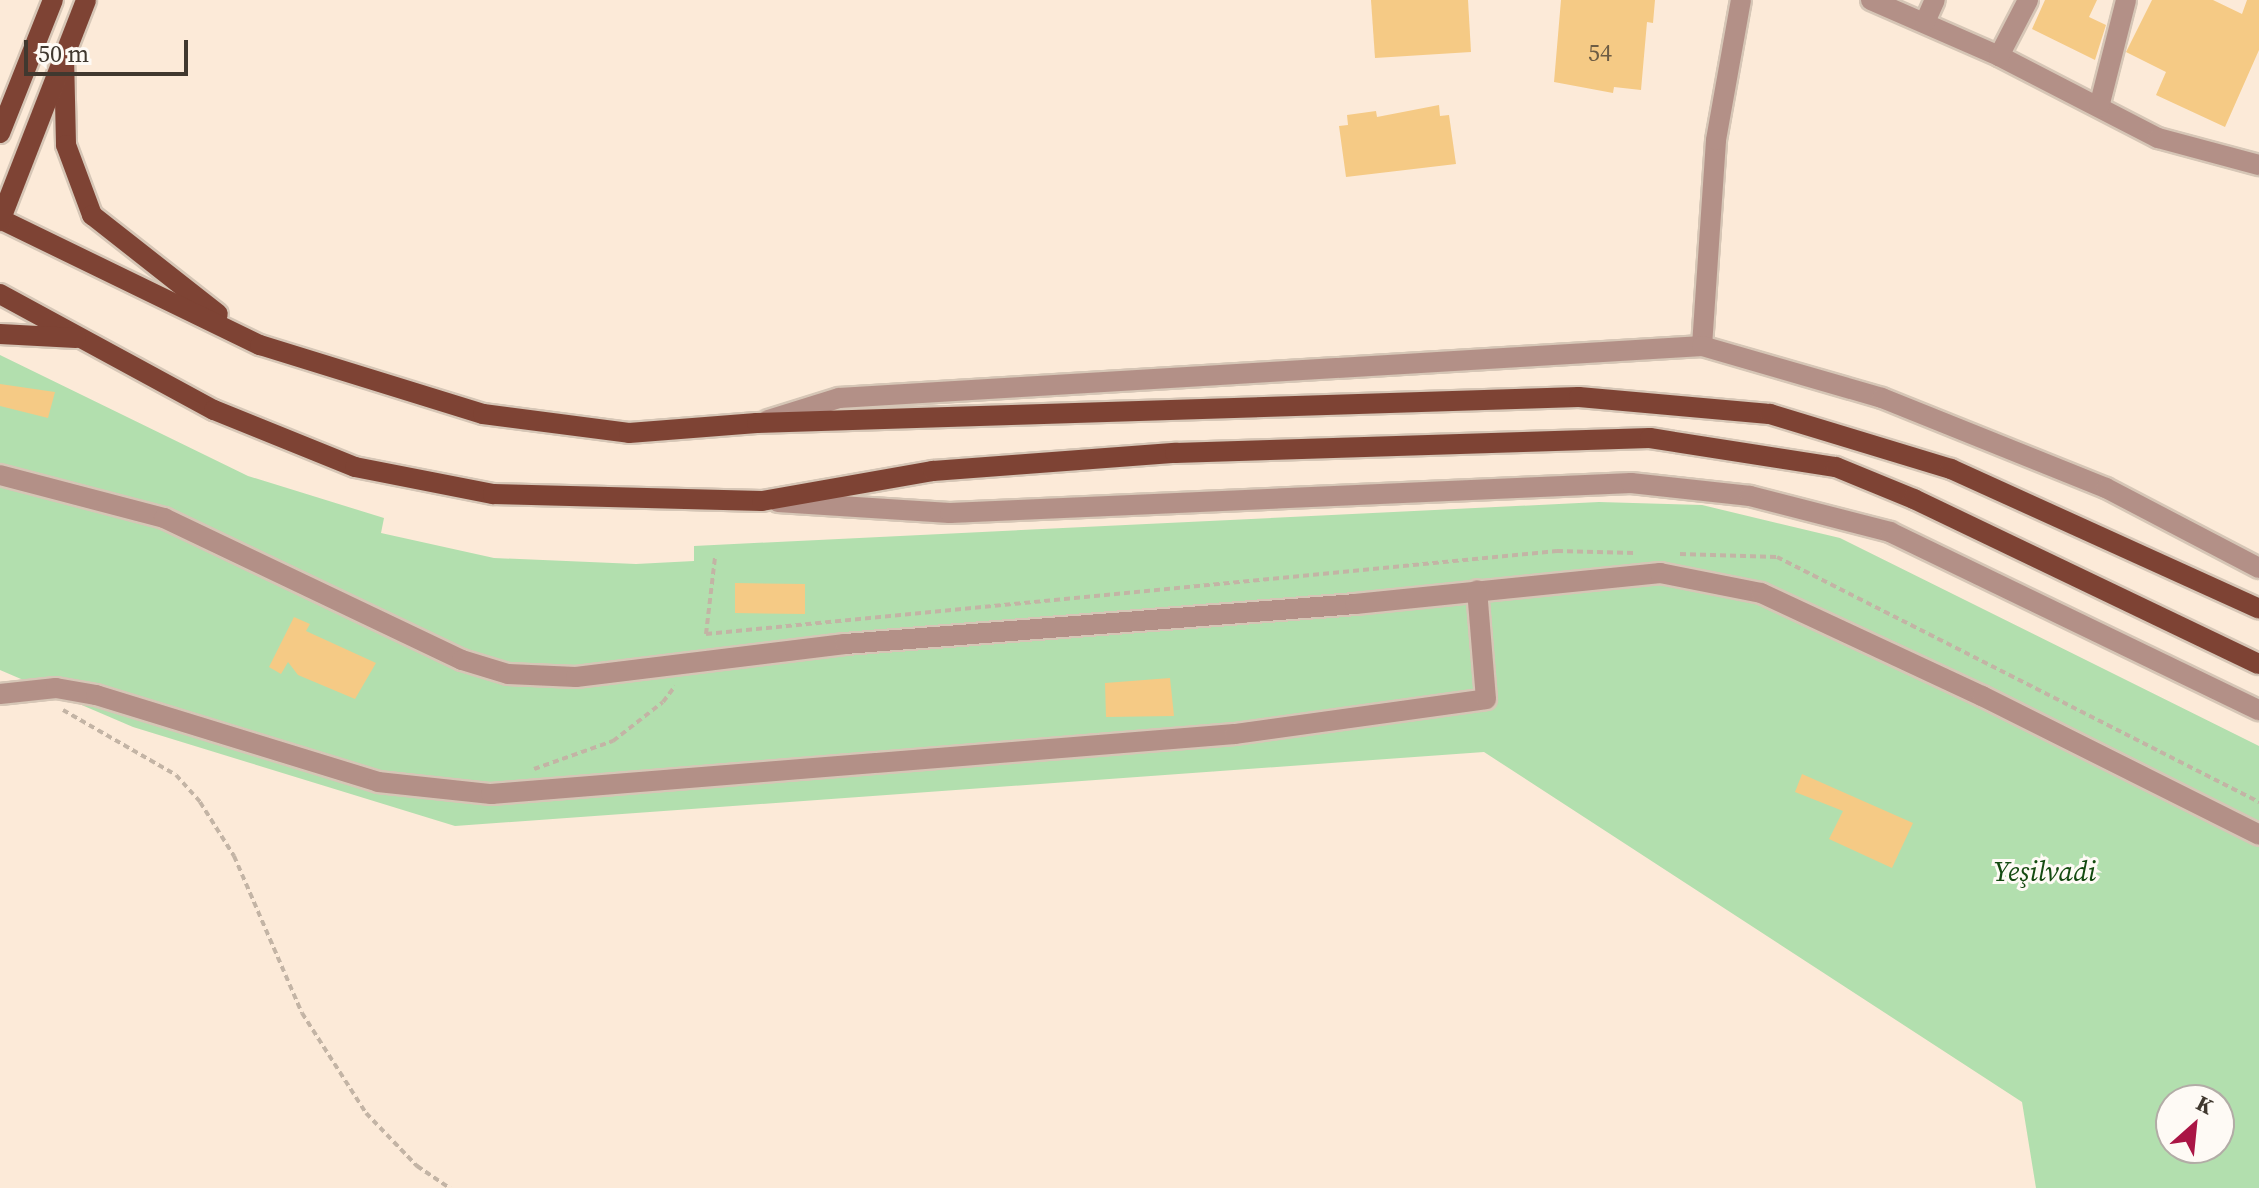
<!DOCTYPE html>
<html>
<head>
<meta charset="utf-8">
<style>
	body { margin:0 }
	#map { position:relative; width:2259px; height:1188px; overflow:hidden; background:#fcead8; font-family:"Source Serif 4",serif }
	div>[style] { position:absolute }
	.green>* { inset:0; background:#b2dfae }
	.building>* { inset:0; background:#f5ca85 }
	.path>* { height:4px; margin-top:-2px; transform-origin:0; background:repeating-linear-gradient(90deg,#c3b4a5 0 6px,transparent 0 10px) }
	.roads { filter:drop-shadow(2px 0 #d6c6b6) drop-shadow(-2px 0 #d6c6b6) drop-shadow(0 2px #d6c6b6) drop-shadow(0 -2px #d6c6b6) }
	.minor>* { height:20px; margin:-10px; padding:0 10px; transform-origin:10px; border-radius:10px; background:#b39087 }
	.major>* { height:20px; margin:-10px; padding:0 10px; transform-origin:10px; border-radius:10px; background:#7e4334 }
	span { translate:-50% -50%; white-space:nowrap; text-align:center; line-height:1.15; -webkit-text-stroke:6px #fefaf5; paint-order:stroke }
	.number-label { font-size:24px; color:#6d5c44 }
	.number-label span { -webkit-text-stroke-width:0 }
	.park-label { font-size:28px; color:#144a11; font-style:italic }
	.north { position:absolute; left:2155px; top:1084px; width:80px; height:80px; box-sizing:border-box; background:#fefaf5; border:2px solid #b2aca6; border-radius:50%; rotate:27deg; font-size:22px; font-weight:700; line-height:32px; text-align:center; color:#40382f }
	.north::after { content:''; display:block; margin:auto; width:28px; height:36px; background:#aa1545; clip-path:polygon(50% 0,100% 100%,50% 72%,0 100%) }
	.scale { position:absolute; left:24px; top:40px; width:164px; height:36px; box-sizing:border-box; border:4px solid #40382f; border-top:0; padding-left:10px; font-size:24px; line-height:28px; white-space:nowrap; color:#40382f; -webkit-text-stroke:6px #fefaf5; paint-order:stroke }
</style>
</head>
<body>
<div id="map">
	<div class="green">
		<i style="clip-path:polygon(evenodd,0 355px,248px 476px,384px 518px,381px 533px,494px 558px,636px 564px,694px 561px,694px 546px,1599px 502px,1702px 505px,1840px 538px,2259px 746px,2259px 1188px,2036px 1188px,2022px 1102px,1484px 752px,455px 826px,133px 727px,0 670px,0 355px,2171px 1100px,2219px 1100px,2219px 1148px,2171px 1148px,2171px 1100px)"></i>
	</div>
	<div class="building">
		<i style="clip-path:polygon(1371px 0,1468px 0,1471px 52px,1375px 58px)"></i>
		<i style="clip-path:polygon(1561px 0,1655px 0,1653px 23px,1647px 22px,1641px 90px,1614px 87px,1613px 93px,1554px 82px)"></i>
		<i style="clip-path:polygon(2045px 0,2097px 0,2089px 17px,2106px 25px,2095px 60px,2032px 29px)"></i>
		<i style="clip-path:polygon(2152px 0,2213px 0,2242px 14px,2247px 0,2259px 0,2259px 50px,2225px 127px,2156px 95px,2166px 72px,2126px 52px)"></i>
		<i style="clip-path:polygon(1439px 105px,1440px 116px,1449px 115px,1456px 164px,1346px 177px,1339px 126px,1348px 125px,1347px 115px,1376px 111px,1377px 117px)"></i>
		<i style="clip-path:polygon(0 384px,55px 392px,48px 418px,0 406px)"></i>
		<i style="clip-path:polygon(735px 583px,805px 584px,805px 614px,735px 613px)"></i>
		<i style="clip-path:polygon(294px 617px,310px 624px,306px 631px,376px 663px,355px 699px,298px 675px,288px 662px,281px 674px,269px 667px)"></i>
		<i style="clip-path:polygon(1170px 678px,1174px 716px,1106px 717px,1105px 683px)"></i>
		<i style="clip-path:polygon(1802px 774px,1913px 823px,1892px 868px,1829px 839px,1843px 811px,1795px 792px)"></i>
	</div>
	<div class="path">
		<i style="left:1680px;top:554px;width:97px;rotate:1.8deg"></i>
		<i style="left:1777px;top:557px;width:541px;rotate:26.94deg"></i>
		<i style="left:706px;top:634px;width:855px;rotate:-5.57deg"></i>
		<i style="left:1557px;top:551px;width:78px;rotate:1.5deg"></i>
		<i style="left:706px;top:634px;width:78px;rotate:-83.3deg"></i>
		<i style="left:63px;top:710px;width:130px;rotate:29.9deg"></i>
		<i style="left:176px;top:775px;width:36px;rotate:48deg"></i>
		<i style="left:200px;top:802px;width:64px;rotate:57.8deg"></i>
		<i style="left:234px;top:856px;width:171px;rotate:66.6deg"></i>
		<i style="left:302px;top:1013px;width:119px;rotate:57.4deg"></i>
		<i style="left:366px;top:1113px;width:74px;rotate:46.1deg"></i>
		<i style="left:417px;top:1166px;width:40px;rotate:34deg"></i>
		<i style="left:534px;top:769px;width:84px;rotate:-19.5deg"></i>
		<i style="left:613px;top:741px;width:63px;rotate:-38deg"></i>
		<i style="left:663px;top:702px;width:20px;rotate:-53deg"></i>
	</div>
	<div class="roads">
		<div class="minor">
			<i style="left:1871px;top:0;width:140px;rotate:23.6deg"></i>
			<i style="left:1999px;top:56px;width:179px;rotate:27.3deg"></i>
			<i style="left:2158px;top:138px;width:105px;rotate:15deg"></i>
			<i style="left:1925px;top:22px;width:24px;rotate:-66deg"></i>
			<i style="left:1999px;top:56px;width:63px;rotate:-62.6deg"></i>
			<i style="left:2099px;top:107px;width:110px;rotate:-75.8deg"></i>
			<i style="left:1702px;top:346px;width:206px;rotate:-86.1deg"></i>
			<i style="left:1716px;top:140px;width:142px;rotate:-79.9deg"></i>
			<i style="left:768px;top:420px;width:74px;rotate:-17.2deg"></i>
			<i style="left:839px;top:398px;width:865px;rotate:-3.45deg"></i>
			<i style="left:1702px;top:346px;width:187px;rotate:16.1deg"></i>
			<i style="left:1882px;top:398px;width:241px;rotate:21.9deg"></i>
			<i style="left:2106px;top:488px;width:173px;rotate:27.6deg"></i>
			<i style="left:0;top:475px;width:170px;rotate:14.7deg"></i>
			<i style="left:164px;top:518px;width:330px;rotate:25.5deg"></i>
			<i style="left:462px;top:660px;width:48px;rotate:16.9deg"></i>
			<i style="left:508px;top:674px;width:68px;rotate:2.5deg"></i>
			<i style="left:576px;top:677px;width:271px;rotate:-7deg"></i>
			<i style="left:845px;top:644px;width:512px;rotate:-4.48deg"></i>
			<i style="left:1355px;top:604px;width:307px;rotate:-5.8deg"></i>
			<i style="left:1660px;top:573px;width:103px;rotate:11.2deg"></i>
			<i style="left:1761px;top:593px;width:244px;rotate:25deg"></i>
			<i style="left:1982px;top:696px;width:310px;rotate:26.6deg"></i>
			<i style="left:778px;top:502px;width:172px;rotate:3.7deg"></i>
			<i style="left:950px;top:513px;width:682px;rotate:-2.52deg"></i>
			<i style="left:1631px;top:483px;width:120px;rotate:6.2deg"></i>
			<i style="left:1750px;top:496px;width:145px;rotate:14.4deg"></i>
			<i style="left:1890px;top:532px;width:410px;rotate:25.8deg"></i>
			<i style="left:0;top:694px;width:56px;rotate:-6.1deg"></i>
			<i style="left:56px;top:688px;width:41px;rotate:9.9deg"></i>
			<i style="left:96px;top:695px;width:295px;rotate:17.1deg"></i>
			<i style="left:378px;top:782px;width:114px;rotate:6.1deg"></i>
			<i style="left:491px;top:794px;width:746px;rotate:-4.61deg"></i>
			<i style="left:1235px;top:734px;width:253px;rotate:-7.9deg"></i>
			<i style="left:1486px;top:699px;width:109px;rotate:-94.7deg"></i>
		</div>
		<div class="major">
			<i style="left:64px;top:56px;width:89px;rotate:88.7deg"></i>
			<i style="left:66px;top:145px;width:75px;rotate:69.6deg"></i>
			<i style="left:92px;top:215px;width:160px;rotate:38.2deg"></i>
			<i style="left:0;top:133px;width:143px;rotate:-68.3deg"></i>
			<i style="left:0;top:219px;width:289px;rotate:25.9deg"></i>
			<i style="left:260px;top:345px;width:233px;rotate:17.2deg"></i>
			<i style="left:483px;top:414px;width:147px;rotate:7.4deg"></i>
			<i style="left:629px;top:433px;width:128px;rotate:-4.5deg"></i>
			<i style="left:757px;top:423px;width:822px;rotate:-1.81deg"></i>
			<i style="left:1579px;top:397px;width:192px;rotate:5.1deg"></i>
			<i style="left:1770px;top:414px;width:189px;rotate:16.9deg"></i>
			<i style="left:1951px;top:469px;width:338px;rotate:24.4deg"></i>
			<i style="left:0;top:221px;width:237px;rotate:-68.7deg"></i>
			<i style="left:0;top:294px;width:243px;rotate:28.5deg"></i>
			<i style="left:214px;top:410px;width:152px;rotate:22deg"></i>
			<i style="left:355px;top:467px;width:141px;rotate:11.1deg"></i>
			<i style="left:493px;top:494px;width:269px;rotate:1.5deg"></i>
			<i style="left:762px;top:501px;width:174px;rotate:-10deg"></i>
			<i style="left:933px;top:471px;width:243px;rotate:-4.3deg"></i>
			<i style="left:1175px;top:453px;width:475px;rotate:-1.8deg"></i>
			<i style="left:1650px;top:438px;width:188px;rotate:8.9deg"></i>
			<i style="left:1836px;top:467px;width:84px;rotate:22.3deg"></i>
			<i style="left:1914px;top:499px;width:382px;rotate:25.6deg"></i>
			<i style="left:0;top:334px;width:76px;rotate:3deg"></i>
		</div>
	</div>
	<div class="number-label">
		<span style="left:1600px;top:53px">54</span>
	</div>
	<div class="park-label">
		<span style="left:2045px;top:871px">Yeşilvadi</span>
	</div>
	<div class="north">K</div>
	<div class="scale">50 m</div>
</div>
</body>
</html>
